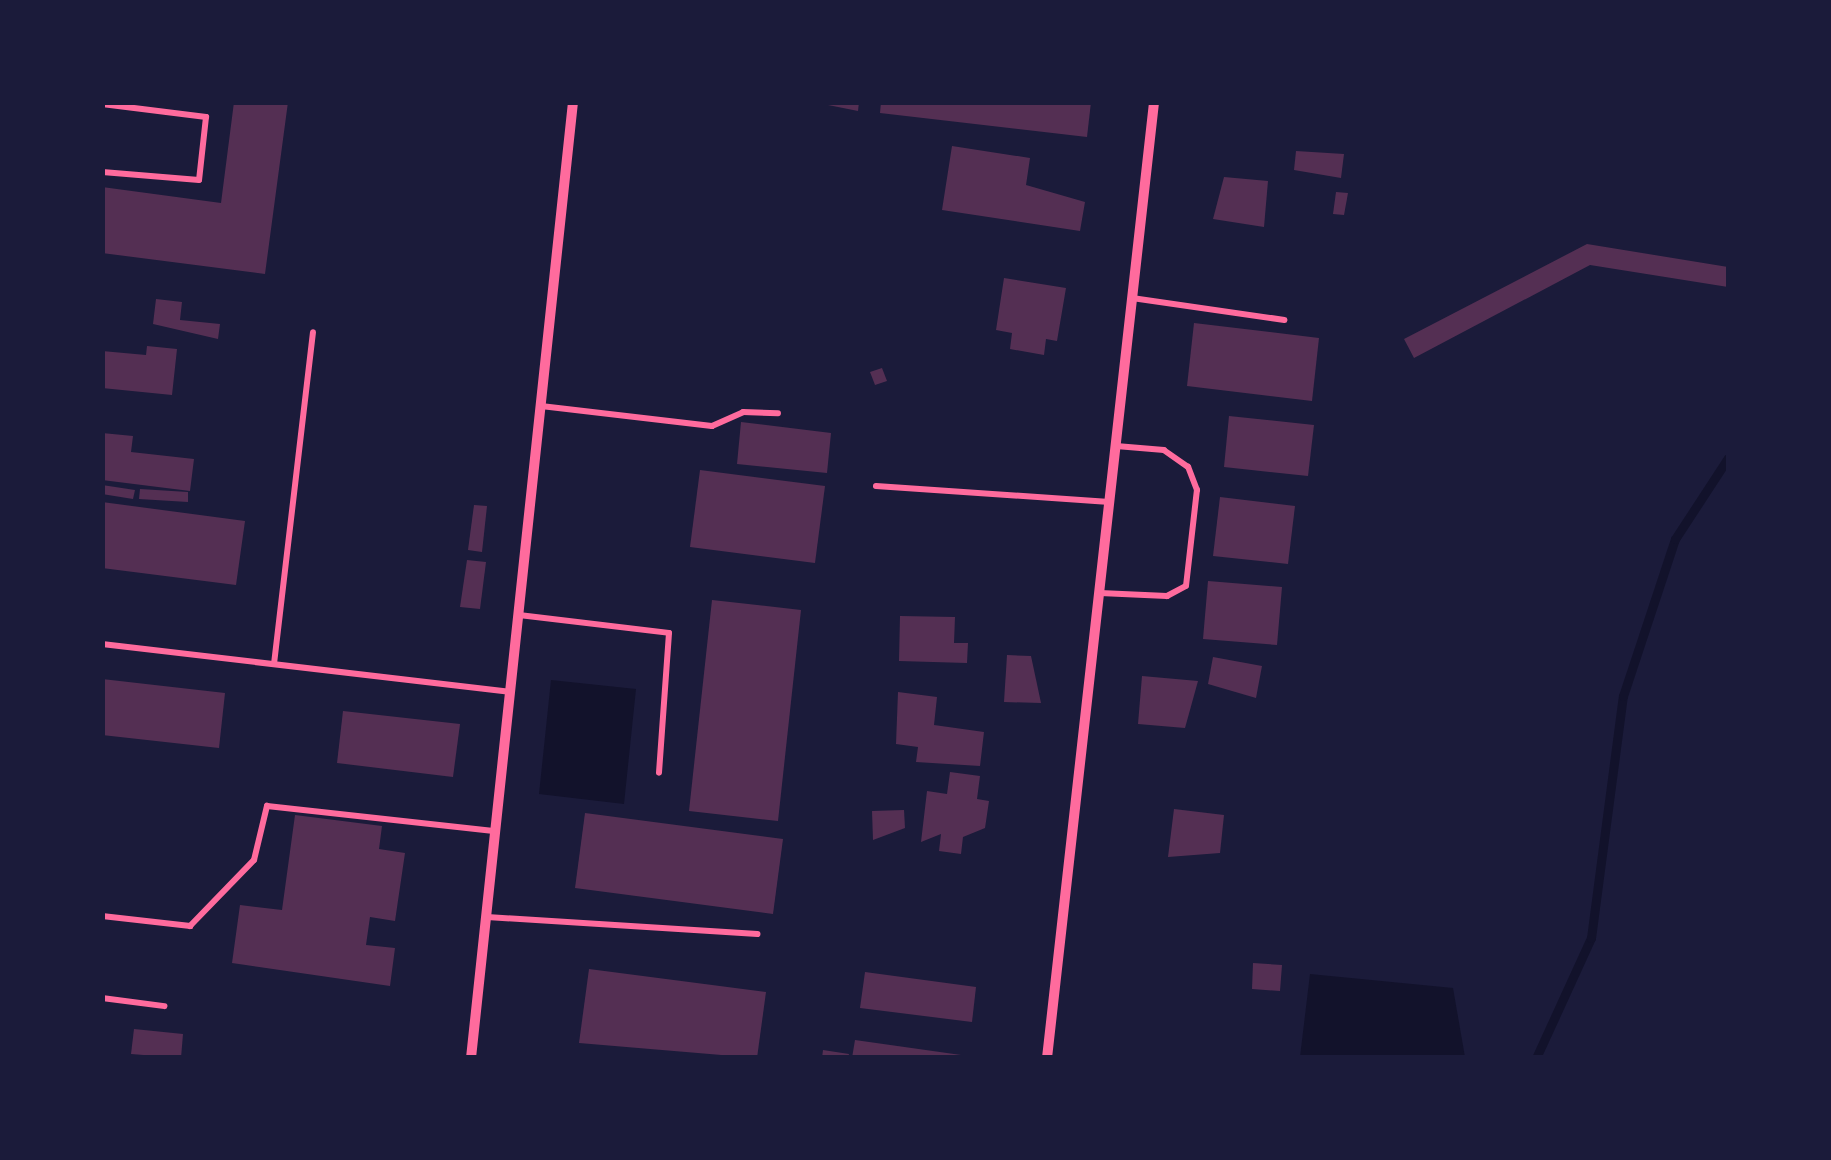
<!DOCTYPE html>
<html>
<head>
<meta charset="utf-8">
<style>
	body { margin:0 }
	#map { position:relative; width:1831px; height:1160px; overflow:hidden; background:#1b1b3a; font-family:"PT Serif",serif }
	div>[style] { position:absolute }
	.water>* { inset:0; background:#12122b }
	.stream>* { height:9px; margin:-4.5px; padding:0 4.5px; transform-origin:4.5px; border-radius:4.5px; background:#12122b }
	.building>* { inset:0; background:#542f53 }
	.service>* { height:6px; margin:-3px; padding:0 3px; transform-origin:3px; border-radius:3px; background:#ff6b9d }
	.minor>* { height:10px; margin:-5px; padding:0 5px; transform-origin:5px; border-radius:5px; background:#ff6b9d }
	span { translate:-50% -50%; white-space:nowrap; text-align:center; line-height:1.15; -webkit-text-stroke:8px #1b1b3a; paint-order:stroke }
	.frame { position:absolute; inset:0; border:105px solid #1b1b3a; pointer-events:none }
</style>
</head>
<body>
<div id="map">
	<div class="water">
		<i style="clip-path:polygon(551px 680px,636px 689px,624px 804px,539px 794px)"></i>
		<i style="clip-path:polygon(1310px 974px,1453px 988px,1465px 1057px,1300px 1057px)"></i>
	</div>
	<div class="stream">
		<i style="left:1536px;top:1058px;width:132px;rotate:-65.4deg"></i>
		<i style="left:1591px;top:938px;width:244px;rotate:-82.5deg"></i>
		<i style="left:1623px;top:696px;width:165px;rotate:-71.7deg"></i>
		<i style="left:1675px;top:539px;width:97px;rotate:-56.8deg"></i>
	</div>
	<div class="building">
		<i style="clip-path:polygon(234px 102px,288px 102px,265px 274px,102px 253px,102px 187px,221px 203px)"></i>
		<i style="clip-path:polygon(813px 102px,859px 102px,858px 111px)"></i>
		<i style="clip-path:polygon(881px 102px,1091px 102px,1087px 137px,880px 113px)"></i>
		<i style="clip-path:polygon(952px 146px,1030px 158px,1026px 185px,1085px 202px,1080px 231px,942px 210px)"></i>
		<i style="clip-path:polygon(1296px 151px,1344px 154px,1341px 178px,1294px 170px)"></i>
		<i style="clip-path:polygon(1224px 177px,1268px 181px,1264px 227px,1213px 219px)"></i>
		<i style="clip-path:polygon(1336px 192px,1348px 193px,1344px 215px,1333px 214px)"></i>
		<i style="clip-path:polygon(1587px 244px,1728px 267px,1728px 287px,1590px 265px,1414px 358px,1404px 339px)"></i>
		<i style="clip-path:polygon(1004px 278px,1066px 288px,1057px 341px,1046px 339px,1044px 355px,1010px 349px,1012px 333px,996px 330px)"></i>
		<i style="clip-path:polygon(156px 299px,182px 302px,180px 320px,220px 324px,218px 339px,153px 324px)"></i>
		<i style="clip-path:polygon(1194px 323px,1319px 338px,1312px 401px,1187px 386px)"></i>
		<i style="clip-path:polygon(147px 346px,177px 349px,172px 395px,102px 388px,102px 351px,146px 355px)"></i>
		<i style="clip-path:polygon(882px 368px,887px 381px,875px 385px,870px 372px)"></i>
		<i style="clip-path:polygon(1229px 416px,1314px 425px,1308px 476px,1224px 467px)"></i>
		<i style="clip-path:polygon(741px 422px,831px 433px,827px 473px,737px 464px)"></i>
		<i style="clip-path:polygon(102px 433px,133px 436px,131px 452px,194px 459px,190px 491px,102px 480px)"></i>
		<i style="clip-path:polygon(700px 470px,825px 486px,815px 563px,690px 547px)"></i>
		<i style="clip-path:polygon(102px 485px,135px 490px,133px 499px,102px 494px)"></i>
		<i style="clip-path:polygon(140px 489px,188px 492px,188px 502px,139px 499px)"></i>
		<i style="clip-path:polygon(1220px 497px,1295px 506px,1288px 564px,1213px 556px)"></i>
		<i style="clip-path:polygon(102px 502px,245px 521px,236px 585px,102px 568px)"></i>
		<i style="clip-path:polygon(474px 505px,487px 506px,482px 552px,468px 550px)"></i>
		<i style="clip-path:polygon(467px 560px,486px 562px,480px 609px,460px 607px)"></i>
		<i style="clip-path:polygon(1208px 581px,1282px 587px,1277px 645px,1203px 639px)"></i>
		<i style="clip-path:polygon(712px 600px,801px 610px,778px 821px,689px 811px)"></i>
		<i style="clip-path:polygon(900px 616px,955px 617px,954px 643px,968px 643px,967px 663px,899px 661px)"></i>
		<i style="clip-path:polygon(1007px 655px,1031px 656px,1041px 703px,1004px 702px)"></i>
		<i style="clip-path:polygon(1213px 657px,1262px 666px,1256px 698px,1208px 684px)"></i>
		<i style="clip-path:polygon(1142px 676px,1198px 681px,1185px 728px,1138px 724px)"></i>
		<i style="clip-path:polygon(102px 679px,225px 693px,219px 748px,102px 735px)"></i>
		<i style="clip-path:polygon(898px 692px,937px 697px,934px 725px,984px 732px,980px 766px,916px 762px,918px 747px,896px 744px)"></i>
		<i style="clip-path:polygon(343px 711px,460px 724px,453px 777px,337px 763px)"></i>
		<i style="clip-path:polygon(950px 772px,980px 776px,977px 799px,989px 801px,985px 828px,963px 837px,961px 854px,939px 851px,941px 834px,921px 842px,927px 791px,947px 794px)"></i>
		<i style="clip-path:polygon(1174px 809px,1224px 815px,1220px 853px,1168px 857px)"></i>
		<i style="clip-path:polygon(904px 810px,905px 828px,873px 840px,872px 811px)"></i>
		<i style="clip-path:polygon(585px 813px,783px 839px,773px 914px,575px 888px)"></i>
		<i style="clip-path:polygon(295px 815px,382px 826px,379px 849px,405px 853px,395px 921px,370px 917px,366px 945px,395px 948px,390px 986px,232px 963px,240px 905px,282px 910px)"></i>
		<i style="clip-path:polygon(1253px 963px,1282px 965px,1280px 991px,1252px 989px)"></i>
		<i style="clip-path:polygon(589px 969px,766px 992px,757px 1058px,579px 1043px)"></i>
		<i style="clip-path:polygon(865px 972px,976px 987px,972px 1022px,860px 1008px)"></i>
		<i style="clip-path:polygon(134px 1029px,183px 1034px,181px 1058px,131px 1054px)"></i>
		<i style="clip-path:polygon(855px 1040px,961px 1055px,961px 1058px,852px 1058px)"></i>
		<i style="clip-path:polygon(823px 1050px,849px 1054px,848px 1058px,822px 1058px)"></i>
	</div>
	<div class="service">
		<i style="left:102px;top:104px;width:105px;rotate:7.1deg"></i>
		<i style="left:206px;top:117px;width:63px;rotate:96.3deg"></i>
		<i style="left:199px;top:180px;width:97px;rotate:-175.3deg"></i>
		<i style="left:1132px;top:298px;width:154px;rotate:8.2deg"></i>
		<i style="left:541px;top:406px;width:172px;rotate:6.7deg"></i>
		<i style="left:712px;top:426px;width:34px;rotate:-24deg"></i>
		<i style="left:743px;top:412px;width:35px;rotate:2deg"></i>
		<i style="left:876px;top:486px;width:234px;rotate:3.9deg"></i>
		<i style="left:1100px;top:593px;width:67px;rotate:2.6deg"></i>
		<i style="left:1167px;top:596px;width:21px;rotate:-28deg"></i>
		<i style="left:1186px;top:586px;width:97px;rotate:-83.5deg"></i>
		<i style="left:1197px;top:490px;width:25px;rotate:-111deg"></i>
		<i style="left:1188px;top:467px;width:29px;rotate:-145deg"></i>
		<i style="left:1164px;top:450px;width:48px;rotate:-175.2deg"></i>
		<i style="left:519px;top:615px;width:151px;rotate:6.8deg"></i>
		<i style="left:669px;top:633px;width:140px;rotate:94.1deg"></i>
		<i style="left:102px;top:644px;width:410px;rotate:6.7deg"></i>
		<i style="left:274px;top:664px;width:334px;rotate:-83.3deg"></i>
		<i style="left:102px;top:916px;width:89px;rotate:6.5deg"></i>
		<i style="left:190px;top:926px;width:92px;rotate:-45.9deg"></i>
		<i style="left:254px;top:860px;width:56px;rotate:-76.5deg"></i>
		<i style="left:267px;top:806px;width:228px;rotate:6.3deg"></i>
		<i style="left:487px;top:917px;width:271px;rotate:3.6deg"></i>
		<i style="left:102px;top:998px;width:63px;rotate:7.4deg"></i>
	</div>
	<div class="minor">
		<i style="left:471px;top:1058px;width:961px;rotate:-83.91deg"></i>
		<i style="left:1047px;top:1058px;width:962px;rotate:-83.61deg"></i>
	</div>
	<div class="frame"></div>
</div>
</body>
</html>
